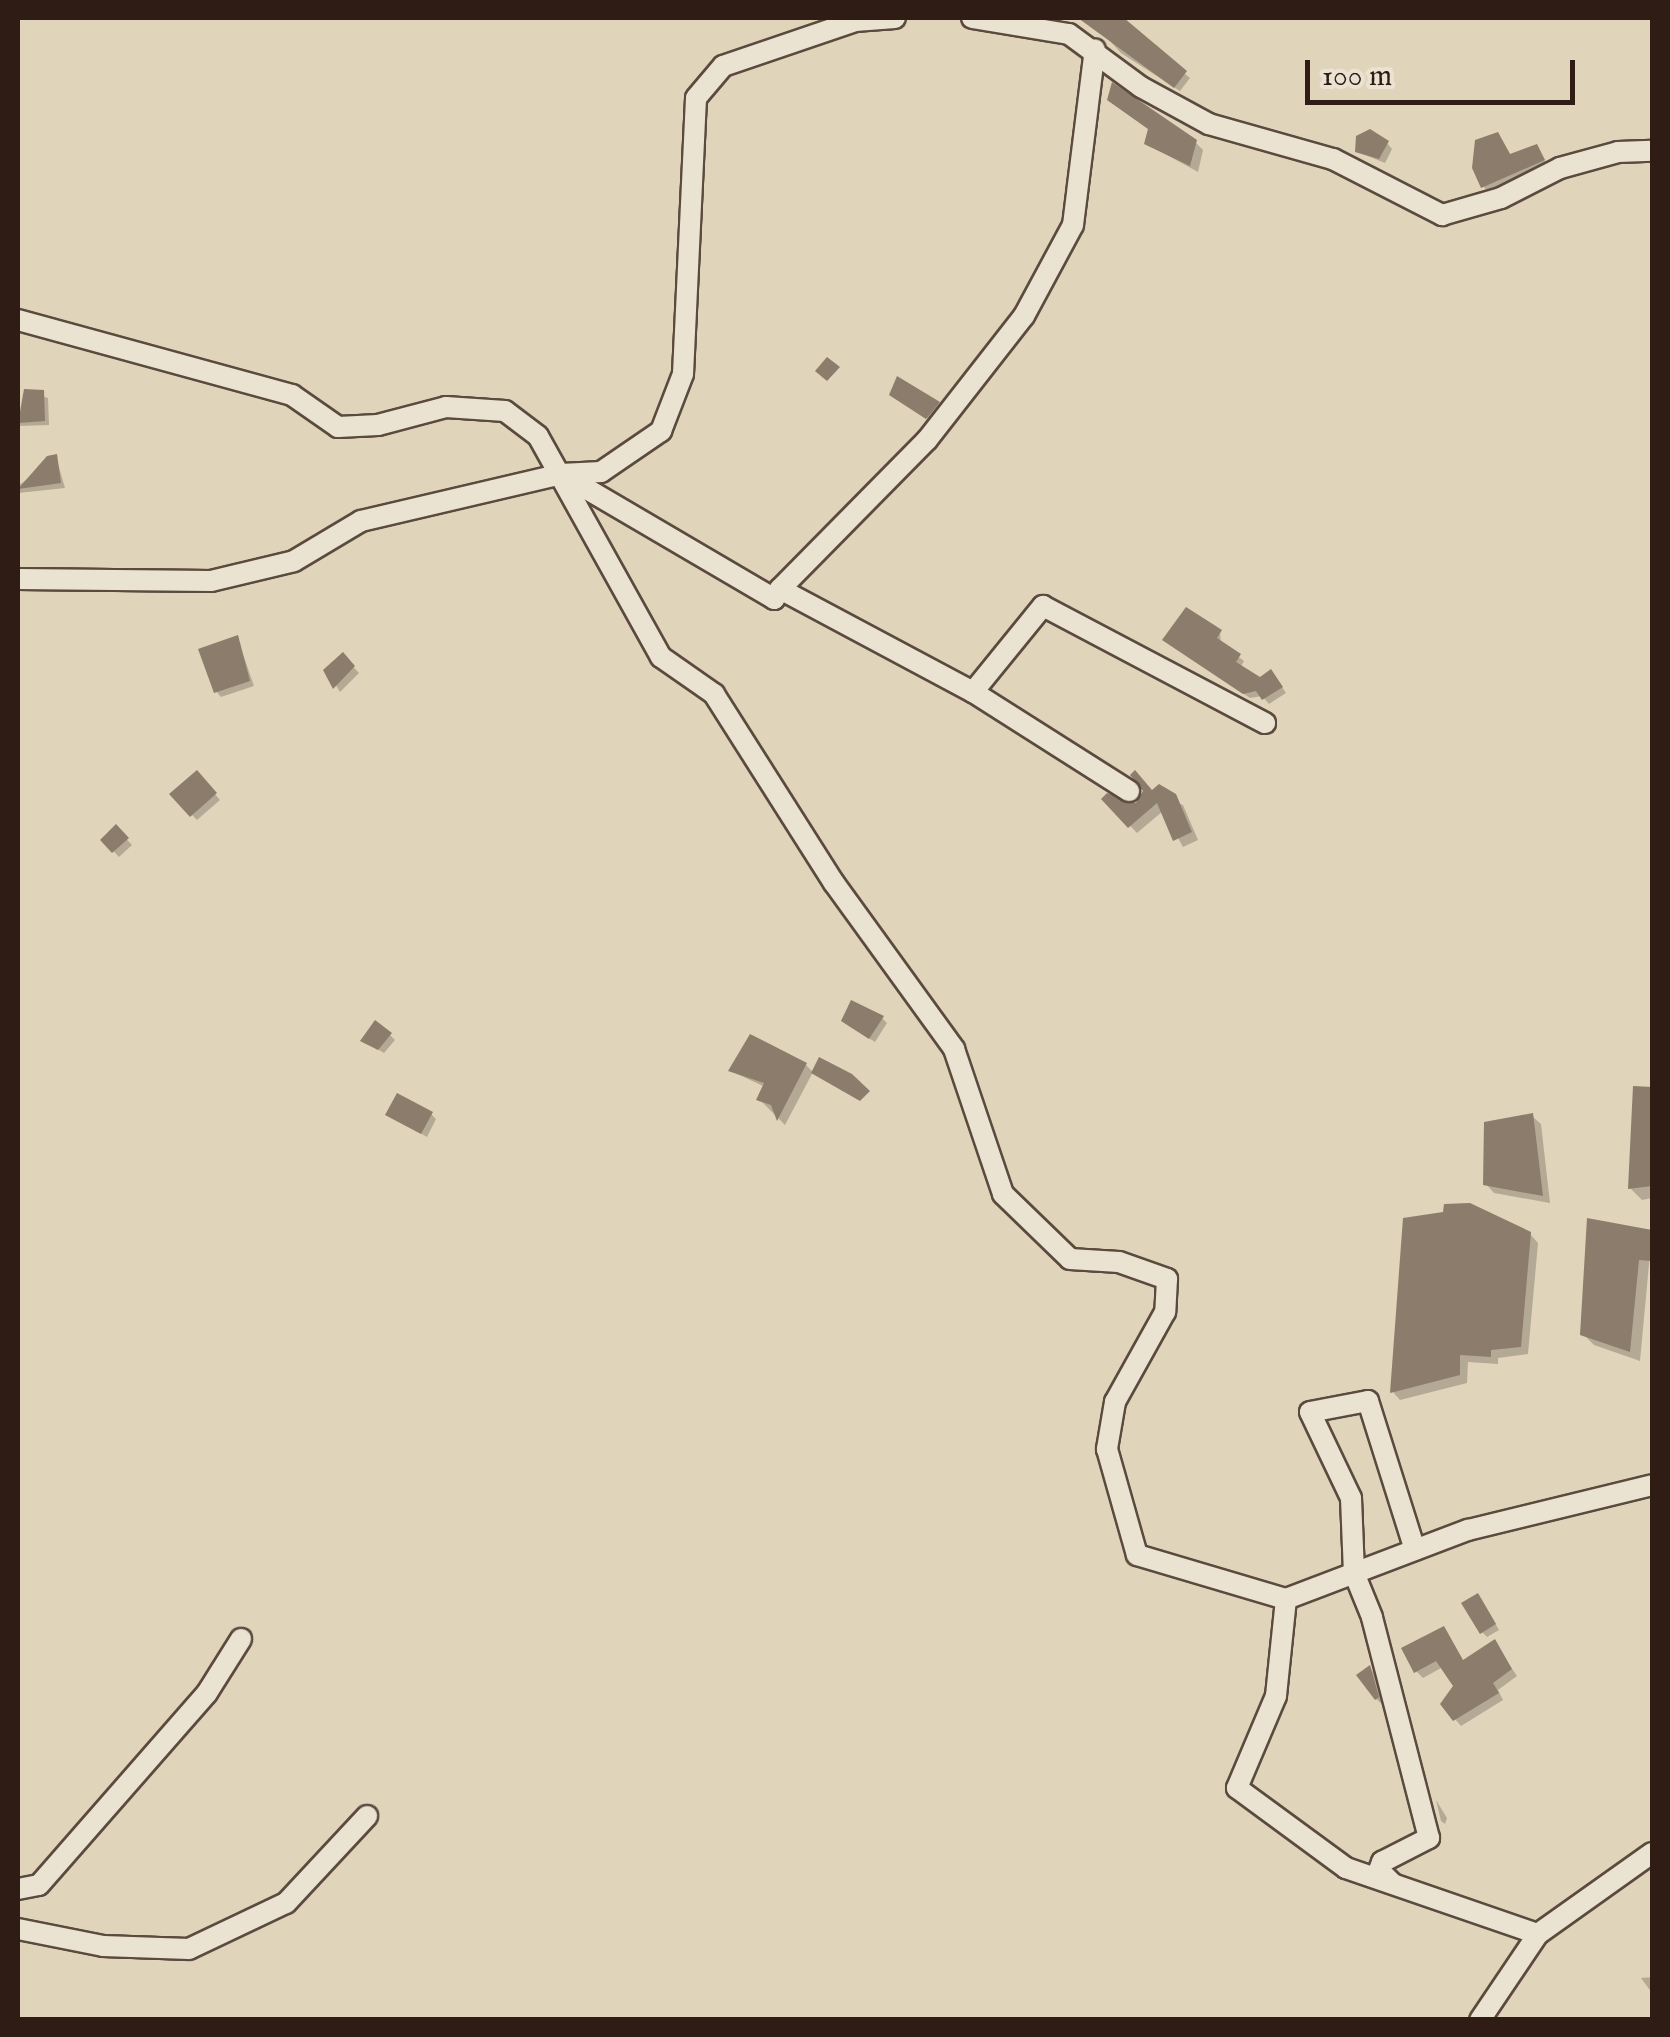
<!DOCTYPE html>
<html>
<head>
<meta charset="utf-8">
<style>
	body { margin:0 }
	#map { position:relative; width:1670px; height:2037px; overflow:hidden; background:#e0d4ba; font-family:"IM FELL English",serif }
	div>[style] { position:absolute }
	.shadow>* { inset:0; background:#0003 }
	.building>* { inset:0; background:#8b7c6b }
	.roads { filter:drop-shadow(2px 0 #5b4a3e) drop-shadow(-2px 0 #5b4a3e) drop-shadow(0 2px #5b4a3e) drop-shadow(0 -2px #5b4a3e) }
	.minor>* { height:20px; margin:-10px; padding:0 10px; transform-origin:10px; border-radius:10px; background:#ebe3d2 }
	span { translate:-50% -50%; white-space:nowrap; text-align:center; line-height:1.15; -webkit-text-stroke:9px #ebe3d2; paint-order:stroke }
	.frame { position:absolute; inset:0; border:20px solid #2f1c15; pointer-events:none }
	.scale { position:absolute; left:1305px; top:60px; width:270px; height:45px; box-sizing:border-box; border:5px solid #2f1c15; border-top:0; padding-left:12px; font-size:30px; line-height:35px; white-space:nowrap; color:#2f1c15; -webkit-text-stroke:8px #ebe3d2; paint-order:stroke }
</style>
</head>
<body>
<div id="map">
	<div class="shadow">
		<i style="clip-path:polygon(1089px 18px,1117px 18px,1190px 78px,1180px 91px,1121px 53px)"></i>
		<i style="clip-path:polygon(1498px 134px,1512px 157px,1536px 147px,1548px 166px,1488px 192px,1483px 186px)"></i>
		<i style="clip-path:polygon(1195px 142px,1203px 150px,1198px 172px,1147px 144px)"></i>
		<i style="clip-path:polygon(1387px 143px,1392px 149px,1385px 163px,1358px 152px)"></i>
		<i style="clip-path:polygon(25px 391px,48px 398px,49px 425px,18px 426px)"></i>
		<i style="clip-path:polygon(896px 398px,938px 404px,942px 407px,931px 421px)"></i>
		<i style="clip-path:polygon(56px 457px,65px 488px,18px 493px,18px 486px)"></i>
		<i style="clip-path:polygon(1220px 632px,1221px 644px,1244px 661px,1240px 668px,1260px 680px,1276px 678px,1286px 693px,1269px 704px,1262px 696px,1250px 698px,1170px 645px)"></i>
		<i style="clip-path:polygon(237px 637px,254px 686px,221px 697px,216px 691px)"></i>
		<i style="clip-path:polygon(343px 656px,359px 673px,340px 692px,327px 670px)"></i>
		<i style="clip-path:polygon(197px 773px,220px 800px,197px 820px,172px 794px)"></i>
		<i style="clip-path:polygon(1153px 793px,1183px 805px,1198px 840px,1183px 847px,1163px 811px,1137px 833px,1104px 799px,1137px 806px)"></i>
		<i style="clip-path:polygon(116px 828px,132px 845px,119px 857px,103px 840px)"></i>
		<i style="clip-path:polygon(882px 1018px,887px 1023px,875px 1042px,849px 1026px)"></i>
		<i style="clip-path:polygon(390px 1035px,395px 1040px,384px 1053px,364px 1041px)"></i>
		<i style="clip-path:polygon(806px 1065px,813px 1072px,785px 1125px,759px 1099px,765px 1087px,731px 1071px)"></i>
		<i style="clip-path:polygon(1635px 1089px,1652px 1090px,1652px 1198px,1642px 1200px,1630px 1188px)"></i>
		<i style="clip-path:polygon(431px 1114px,436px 1119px,427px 1137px,388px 1115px)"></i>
		<i style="clip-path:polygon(1532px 1116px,1541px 1124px,1550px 1203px,1494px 1193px,1486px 1184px)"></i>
		<i style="clip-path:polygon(1590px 1221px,1652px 1232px,1640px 1361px,1594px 1345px,1583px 1334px)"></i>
		<i style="clip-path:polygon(1530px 1234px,1538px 1243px,1528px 1354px,1498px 1358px,1498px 1364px,1468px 1362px,1467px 1383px,1400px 1400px,1393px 1392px)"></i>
		<i style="clip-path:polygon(1482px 1601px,1499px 1630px,1487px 1637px,1482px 1632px)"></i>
		<i style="clip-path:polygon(1444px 1629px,1464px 1662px,1494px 1642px,1517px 1676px,1498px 1690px,1503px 1700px,1461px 1726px,1455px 1719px,1456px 1686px,1443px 1667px,1423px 1678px,1416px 1671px)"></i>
		<i style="clip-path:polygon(1370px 1668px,1374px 1673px,1382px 1704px,1376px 1699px)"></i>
		<i style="clip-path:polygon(1436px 1800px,1447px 1818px,1445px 1824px,1441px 1821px)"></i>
		<i style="clip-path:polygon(1652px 1977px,1652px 1993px,1641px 1978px)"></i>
	</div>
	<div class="building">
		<i style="clip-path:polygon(1078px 18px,1124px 18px,1187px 71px,1174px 88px)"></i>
		<i style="clip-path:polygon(1112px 82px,1197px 140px,1190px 166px,1144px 144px,1148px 129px,1107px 100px)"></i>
		<i style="clip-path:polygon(1370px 129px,1389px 141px,1379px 159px,1355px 152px,1356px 136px)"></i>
		<i style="clip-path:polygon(1498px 132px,1510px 154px,1537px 144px,1545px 160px,1481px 188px,1472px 168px,1475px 140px)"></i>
		<i style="clip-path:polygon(827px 357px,840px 367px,827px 381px,815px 371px)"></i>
		<i style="clip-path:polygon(897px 376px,940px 402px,926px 419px,889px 395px)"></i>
		<i style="clip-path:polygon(24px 389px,44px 390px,45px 421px,18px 423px)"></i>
		<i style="clip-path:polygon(57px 454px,61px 483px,18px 489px,47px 456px)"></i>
		<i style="clip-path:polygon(1186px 607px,1222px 630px,1217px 638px,1241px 654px,1236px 662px,1260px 677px,1271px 669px,1283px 687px,1262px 700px,1256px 691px,1243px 694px,1162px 640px)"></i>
		<i style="clip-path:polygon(238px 635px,250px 681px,214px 693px,198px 649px)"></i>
		<i style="clip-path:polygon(343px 652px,355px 666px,333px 689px,323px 670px)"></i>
		<i style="clip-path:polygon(197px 770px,217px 793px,190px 817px,169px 794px)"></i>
		<i style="clip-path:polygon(1135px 770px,1152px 790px,1159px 784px,1176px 794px,1192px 832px,1173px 841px,1157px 803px,1128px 828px,1101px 799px,1107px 793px,1136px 803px,1143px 791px,1130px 775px)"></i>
		<i style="clip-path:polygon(116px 824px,129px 838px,112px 853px,100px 840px)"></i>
		<i style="clip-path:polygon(851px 1000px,884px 1016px,869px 1039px,841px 1021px)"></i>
		<i style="clip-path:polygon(375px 1020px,392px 1033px,378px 1050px,360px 1041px)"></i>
		<i style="clip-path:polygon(750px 1034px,807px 1063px,777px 1121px,771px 1105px,756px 1100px,764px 1083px,728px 1071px)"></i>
		<i style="clip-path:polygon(819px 1057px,852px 1074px,870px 1091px,860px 1101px,811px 1073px)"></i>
		<i style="clip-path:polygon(1633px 1086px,1652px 1087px,1652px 1186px,1628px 1189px)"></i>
		<i style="clip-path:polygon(397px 1093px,433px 1112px,421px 1134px,385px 1115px)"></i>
		<i style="clip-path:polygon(1533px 1113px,1543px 1196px,1483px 1185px,1484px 1122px)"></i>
		<i style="clip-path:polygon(1470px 1203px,1531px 1232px,1521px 1347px,1491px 1350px,1491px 1357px,1460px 1355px,1460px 1375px,1390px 1393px,1403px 1218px,1443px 1212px,1444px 1204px)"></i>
		<i style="clip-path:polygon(1587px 1218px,1652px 1230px,1652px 1261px,1639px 1260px,1630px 1352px,1580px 1335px)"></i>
		<i style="clip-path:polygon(1478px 1593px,1496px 1624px,1480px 1634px,1461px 1603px)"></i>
		<i style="clip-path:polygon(1444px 1626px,1463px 1660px,1495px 1639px,1512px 1669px,1493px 1683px,1499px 1693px,1453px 1721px,1440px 1704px,1453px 1686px,1436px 1661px,1414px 1673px,1401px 1648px)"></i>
		<i style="clip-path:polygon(1370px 1665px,1379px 1697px,1375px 1700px,1356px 1675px)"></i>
	</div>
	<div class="roads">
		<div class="minor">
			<i style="left:972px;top:18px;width:98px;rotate:9.4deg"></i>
			<i style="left:1069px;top:34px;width:89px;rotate:36.4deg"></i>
			<i style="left:1141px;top:87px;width:77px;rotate:28.6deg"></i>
			<i style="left:1209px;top:124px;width:129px;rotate:15.8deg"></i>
			<i style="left:1333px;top:159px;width:123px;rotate:27.2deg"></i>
			<i style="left:1442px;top:215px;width:61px;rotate:-16.1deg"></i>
			<i style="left:1501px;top:198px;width:66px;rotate:-27deg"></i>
			<i style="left:1560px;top:168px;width:60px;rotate:-15.4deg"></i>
			<i style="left:1618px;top:152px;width:34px;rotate:-2deg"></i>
			<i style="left:18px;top:320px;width:284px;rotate:15.3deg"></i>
			<i style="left:292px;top:395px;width:56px;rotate:34.8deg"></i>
			<i style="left:338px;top:427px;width:40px;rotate:-2.9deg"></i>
			<i style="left:378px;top:425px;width:70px;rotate:-14.8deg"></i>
			<i style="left:446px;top:407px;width:59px;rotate:3.9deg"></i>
			<i style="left:505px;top:411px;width:41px;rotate:37.1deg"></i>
			<i style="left:538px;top:436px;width:253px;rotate:60.9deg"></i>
			<i style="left:661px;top:657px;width:65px;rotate:34.9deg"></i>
			<i style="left:714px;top:694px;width:224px;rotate:57.6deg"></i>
			<i style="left:834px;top:883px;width:205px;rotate:54.1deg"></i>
			<i style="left:954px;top:1049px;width:153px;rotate:71.3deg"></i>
			<i style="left:1003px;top:1194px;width:93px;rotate:44.1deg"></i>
			<i style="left:1070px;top:1259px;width:49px;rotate:3.5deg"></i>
			<i style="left:1119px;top:1262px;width:51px;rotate:19.5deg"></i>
			<i style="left:1167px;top:1279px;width:33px;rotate:93deg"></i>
			<i style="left:1165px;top:1312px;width:103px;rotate:119.1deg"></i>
			<i style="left:1115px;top:1402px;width:48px;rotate:99.7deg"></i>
			<i style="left:1107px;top:1449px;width:110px;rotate:74.2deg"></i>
			<i style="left:1137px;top:1555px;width:155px;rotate:16.5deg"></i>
			<i style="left:1286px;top:1599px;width:98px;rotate:95.9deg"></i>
			<i style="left:1276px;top:1696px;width:100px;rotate:113deg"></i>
			<i style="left:1237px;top:1788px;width:135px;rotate:36.3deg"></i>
			<i style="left:1346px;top:1868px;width:203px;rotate:19deg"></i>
			<i style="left:563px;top:475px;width:245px;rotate:30.4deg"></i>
			<i style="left:774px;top:599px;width:12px;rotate:-59deg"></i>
			<i style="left:780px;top:589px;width:219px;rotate:28.1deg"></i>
			<i style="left:973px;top:692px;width:111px;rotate:-50.9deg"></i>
			<i style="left:1043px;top:606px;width:251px;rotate:27.8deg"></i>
			<i style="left:18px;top:579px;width:193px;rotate:0.6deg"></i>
			<i style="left:211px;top:581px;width:85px;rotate:-13.5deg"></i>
			<i style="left:294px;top:561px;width:78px;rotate:-30.8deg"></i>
			<i style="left:361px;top:521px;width:205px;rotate:-13.2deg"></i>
			<i style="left:561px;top:474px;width:40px;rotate:-2.9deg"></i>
			<i style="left:601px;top:472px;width:73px;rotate:-34.3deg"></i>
			<i style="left:661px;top:431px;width:61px;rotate:-68.9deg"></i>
			<i style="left:683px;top:374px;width:276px;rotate:-87.3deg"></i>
			<i style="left:696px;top:98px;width:42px;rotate:-49.8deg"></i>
			<i style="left:723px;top:66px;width:139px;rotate:-18.8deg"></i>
			<i style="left:855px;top:21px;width:40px;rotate:-4.3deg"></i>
			<i style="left:780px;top:589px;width:209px;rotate:-45.4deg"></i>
			<i style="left:927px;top:440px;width:157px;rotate:-52deg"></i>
			<i style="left:1024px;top:316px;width:103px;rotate:-61.7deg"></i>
			<i style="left:1073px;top:225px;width:177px;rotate:-82.9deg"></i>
			<i style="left:973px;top:692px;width:185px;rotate:32.4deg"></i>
			<i style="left:1286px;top:1599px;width:195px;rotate:-20.8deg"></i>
			<i style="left:1468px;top:1530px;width:189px;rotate:-13.7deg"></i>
			<i style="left:1392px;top:1883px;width:18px;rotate:-135deg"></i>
			<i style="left:1379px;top:1870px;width:9px;rotate:-69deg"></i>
			<i style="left:1382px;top:1862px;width:53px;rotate:-27.1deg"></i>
			<i style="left:1429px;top:1838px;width:228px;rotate:-104.5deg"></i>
			<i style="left:1372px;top:1617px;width:48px;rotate:-112.2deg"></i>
			<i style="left:1354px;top:1573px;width:75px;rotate:-92.3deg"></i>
			<i style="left:1351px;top:1498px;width:95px;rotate:-115.5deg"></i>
			<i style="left:1310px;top:1412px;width:59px;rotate:-10.7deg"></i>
			<i style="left:1368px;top:1401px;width:156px;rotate:72.5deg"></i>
			<i style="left:18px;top:1889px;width:21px;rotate:-11deg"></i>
			<i style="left:39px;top:1885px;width:255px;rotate:-48.8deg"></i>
			<i style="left:207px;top:1693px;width:64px;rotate:-57.8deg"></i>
			<i style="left:18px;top:1929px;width:87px;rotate:11.3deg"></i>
			<i style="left:103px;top:1946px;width:86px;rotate:2deg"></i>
			<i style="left:189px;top:1949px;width:107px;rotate:-25.4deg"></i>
			<i style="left:286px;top:1903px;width:119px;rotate:-47deg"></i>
			<i style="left:1480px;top:2020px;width:104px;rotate:-56deg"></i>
			<i style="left:1538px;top:1934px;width:140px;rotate:-35.4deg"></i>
		</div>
	</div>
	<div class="frame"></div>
	<div class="scale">100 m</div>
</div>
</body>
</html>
